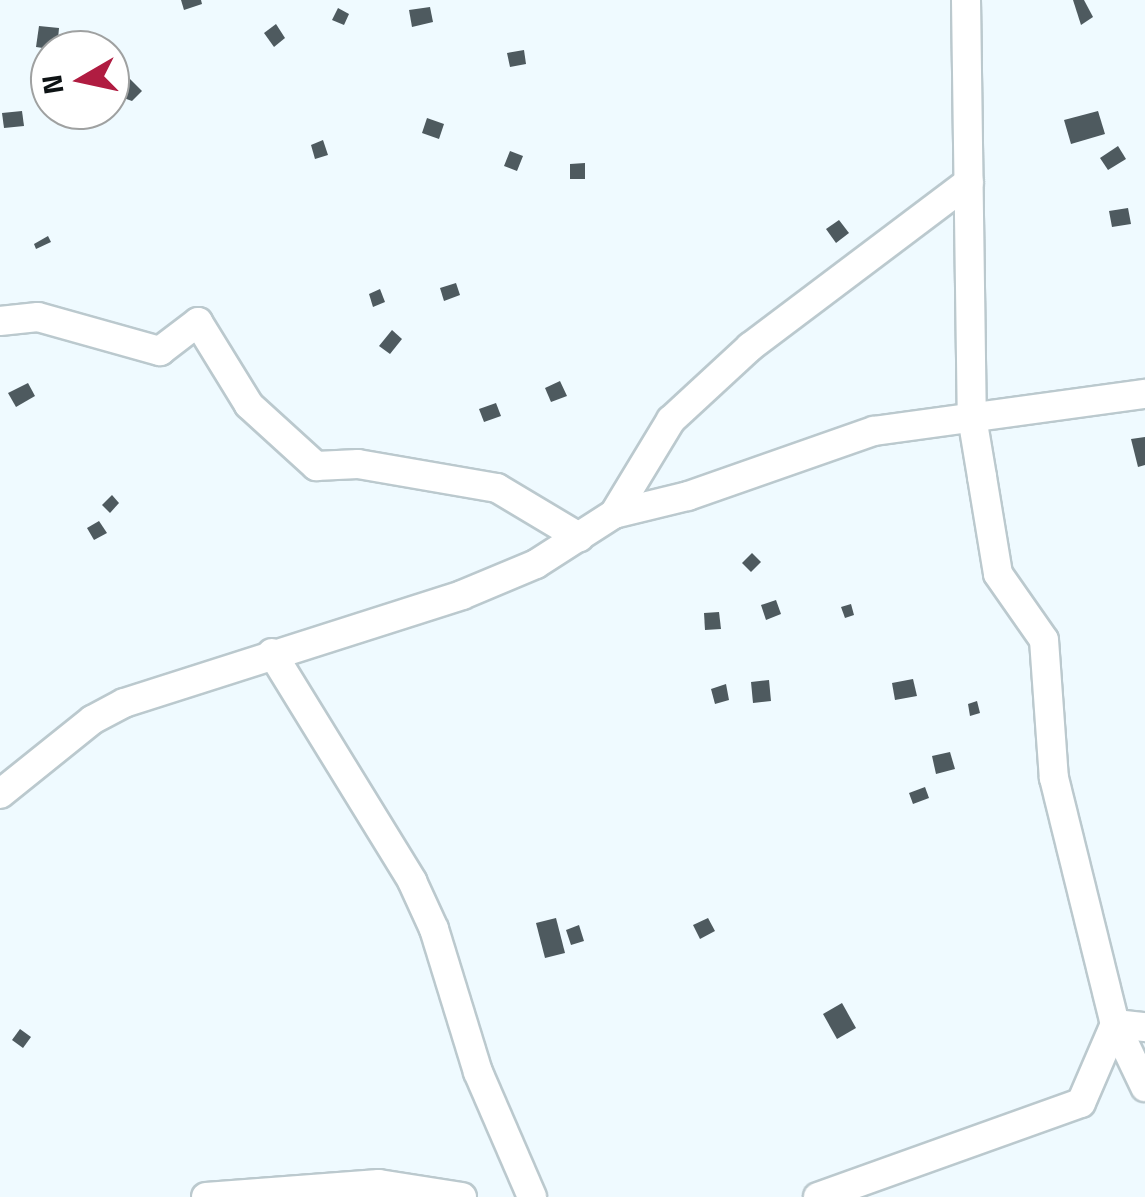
<!DOCTYPE html>
<html>
<head>
<meta charset="utf-8">
<style>
	body { margin:0 }
	#map { position:relative; width:1145px; height:1197px; overflow:hidden; background:#effaff; font-family:"Titillium Web",sans-serif }
	div>[style] { position:absolute }
	.building>* { inset:0; background:#4e5a5f }
	.roads { filter:drop-shadow(2px 0 #bbc9ce) drop-shadow(-2px 0 #bbc9ce) drop-shadow(0 2px #bbc9ce) drop-shadow(0 -2px #bbc9ce) }
	.minor>* { height:28px; margin:-14px; padding:0 14px; transform-origin:14px; border-radius:14px; background:#fff }
	span { translate:-50% -50%; white-space:nowrap; text-align:center; line-height:1.15; -webkit-text-stroke:10px #fff; paint-order:stroke }
	.north { position:absolute; left:30px; top:30px; width:100px; height:100px; box-sizing:border-box; background:#fff; border:2px solid #9fa1a1; border-radius:50%; rotate:261deg; font-size:28px; font-weight:700; line-height:40px; text-align:center; color:#0e1315 }
	.north::after { content:''; display:block; margin:auto; width:35px; height:45px; background:#b01c41; clip-path:polygon(50% 0,100% 100%,50% 72%,0 100%) }
</style>
</head>
<body>
<div id="map">
	<div class="building">
		<i style="clip-path:polygon(181px 0,201px 0,202px 4px,184px 10px)"></i>
		<i style="clip-path:polygon(1073px 0,1084px 0,1093px 17px,1081px 25px)"></i>
		<i style="clip-path:polygon(430px 7px,433px 22px,412px 27px,409px 10px)"></i>
		<i style="clip-path:polygon(338px 8px,349px 14px,344px 25px,332px 20px)"></i>
		<i style="clip-path:polygon(276px 24px,285px 38px,274px 47px,264px 33px)"></i>
		<i style="clip-path:polygon(39px 26px,59px 28px,57px 50px,36px 47px)"></i>
		<i style="clip-path:polygon(524px 50px,526px 64px,510px 67px,507px 53px)"></i>
		<i style="clip-path:polygon(125px 74px,142px 91px,132px 101px,118px 96px)"></i>
		<i style="clip-path:polygon(76px 110px,93px 110px,96px 127px,79px 130px)"></i>
		<i style="clip-path:polygon(22px 111px,24px 126px,4px 128px,2px 113px)"></i>
		<i style="clip-path:polygon(1098px 111px,1105px 134px,1071px 144px,1064px 120px)"></i>
		<i style="clip-path:polygon(427px 118px,444px 124px,439px 139px,422px 133px)"></i>
		<i style="clip-path:polygon(323px 140px,328px 155px,315px 159px,311px 145px)"></i>
		<i style="clip-path:polygon(1118px 146px,1126px 159px,1108px 170px,1100px 158px)"></i>
		<i style="clip-path:polygon(510px 151px,523px 156px,517px 171px,504px 166px)"></i>
		<i style="clip-path:polygon(585px 163px,585px 179px,570px 179px,570px 164px)"></i>
		<i style="clip-path:polygon(1128px 208px,1131px 224px,1112px 227px,1109px 211px)"></i>
		<i style="clip-path:polygon(839px 220px,849px 233px,836px 243px,826px 229px)"></i>
		<i style="clip-path:polygon(48px 236px,51px 242px,36px 249px,34px 244px)"></i>
		<i style="clip-path:polygon(456px 283px,460px 295px,444px 301px,440px 288px)"></i>
		<i style="clip-path:polygon(380px 289px,385px 302px,373px 307px,369px 294px)"></i>
		<i style="clip-path:polygon(392px 330px,402px 339px,390px 354px,379px 346px)"></i>
		<i style="clip-path:polygon(560px 381px,567px 396px,551px 402px,545px 388px)"></i>
		<i style="clip-path:polygon(28px 383px,35px 396px,16px 407px,8px 393px)"></i>
		<i style="clip-path:polygon(496px 403px,501px 416px,484px 422px,479px 409px)"></i>
		<i style="clip-path:polygon(1145px 437px,1145px 465px,1138px 467px,1131px 439px)"></i>
		<i style="clip-path:polygon(112px 495px,119px 503px,110px 513px,102px 505px)"></i>
		<i style="clip-path:polygon(99px 521px,107px 533px,94px 540px,87px 528px)"></i>
		<i style="clip-path:polygon(752px 553px,761px 562px,751px 572px,742px 563px)"></i>
		<i style="clip-path:polygon(776px 600px,781px 614px,766px 620px,761px 605px)"></i>
		<i style="clip-path:polygon(851px 604px,854px 615px,845px 618px,841px 607px)"></i>
		<i style="clip-path:polygon(719px 612px,721px 629px,705px 630px,704px 613px)"></i>
		<i style="clip-path:polygon(913px 679px,917px 696px,895px 700px,892px 683px)"></i>
		<i style="clip-path:polygon(769px 680px,771px 701px,753px 703px,751px 682px)"></i>
		<i style="clip-path:polygon(726px 684px,729px 700px,715px 704px,711px 689px)"></i>
		<i style="clip-path:polygon(977px 701px,980px 713px,970px 716px,968px 704px)"></i>
		<i style="clip-path:polygon(950px 752px,955px 769px,936px 774px,932px 756px)"></i>
		<i style="clip-path:polygon(925px 787px,929px 798px,913px 804px,909px 793px)"></i>
		<i style="clip-path:polygon(556px 918px,565px 953px,545px 958px,536px 923px)"></i>
		<i style="clip-path:polygon(708px 918px,715px 931px,700px 939px,693px 925px)"></i>
		<i style="clip-path:polygon(579px 925px,584px 941px,571px 945px,566px 930px)"></i>
		<i style="clip-path:polygon(842px 1003px,856px 1028px,837px 1039px,823px 1014px)"></i>
		<i style="clip-path:polygon(20px 1029px,31px 1037px,23px 1048px,12px 1040px)"></i>
	</div>
	<div class="roads">
		<div class="minor">
			<i style="left:966px;top:0;width:417px;rotate:89.2deg"></i>
			<i style="left:972px;top:417px;width:61px;rotate:80.5deg"></i>
			<i style="left:982px;top:477px;width:98px;rotate:80.6deg"></i>
			<i style="left:998px;top:574px;width:80px;rotate:55.1deg"></i>
			<i style="left:1044px;top:640px;width:138px;rotate:85.9deg"></i>
			<i style="left:1054px;top:778px;width:253px;rotate:76.1deg"></i>
			<i style="left:1115px;top:1024px;width:70px;rotate:64.5deg"></i>
			<i style="left:0;top:321px;width:38px;rotate:-6deg"></i>
			<i style="left:38px;top:317px;width:127px;rotate:15.6deg"></i>
			<i style="left:160px;top:351px;width:48px;rotate:-37.3deg"></i>
			<i style="left:198px;top:322px;width:97px;rotate:58.4deg"></i>
			<i style="left:249px;top:405px;width:91px;rotate:42.3deg"></i>
			<i style="left:316px;top:466px;width:42px;rotate:-2.7deg"></i>
			<i style="left:358px;top:464px;width:141px;rotate:9.8deg"></i>
			<i style="left:497px;top:488px;width:96px;rotate:30.9deg"></i>
			<i style="left:614px;top:514px;width:110px;rotate:-58.8deg"></i>
			<i style="left:671px;top:420px;width:108px;rotate:-42.7deg"></i>
			<i style="left:750px;top:347px;width:274px;rotate:-37deg"></i>
			<i style="left:272px;top:653px;width:268px;rotate:58.4deg"></i>
			<i style="left:412px;top:881px;width:53px;rotate:65.4deg"></i>
			<i style="left:434px;top:929px;width:150px;rotate:72.9deg"></i>
			<i style="left:478px;top:1072px;width:136px;rotate:66.6deg"></i>
			<i style="left:0;top:794px;width:118px;rotate:-38.8deg"></i>
			<i style="left:92px;top:720px;width:36px;rotate:-28deg"></i>
			<i style="left:124px;top:703px;width:355px;rotate:-17.7deg"></i>
			<i style="left:462px;top:595px;width:80px;rotate:-22.7deg"></i>
			<i style="left:536px;top:564px;width:93px;rotate:-32.7deg"></i>
			<i style="left:614px;top:514px;width:76px;rotate:-13.7deg"></i>
			<i style="left:688px;top:496px;width:197px;rotate:-19.3deg"></i>
			<i style="left:874px;top:431px;width:274px;rotate:-7.8deg"></i>
			<i style="left:206px;top:1197px;width:173px;rotate:-4.3deg"></i>
			<i style="left:379px;top:1184px;width:84px;rotate:8.9deg"></i>
			<i style="left:818px;top:1197px;width:279px;rotate:-19.7deg"></i>
			<i style="left:1081px;top:1103px;width:86px;rotate:-66.7deg"></i>
			<i style="left:1115px;top:1024px;width:30px;rotate:6deg"></i>
		</div>
	</div>
	<div class="north">N</div>
</div>
</body>
</html>
